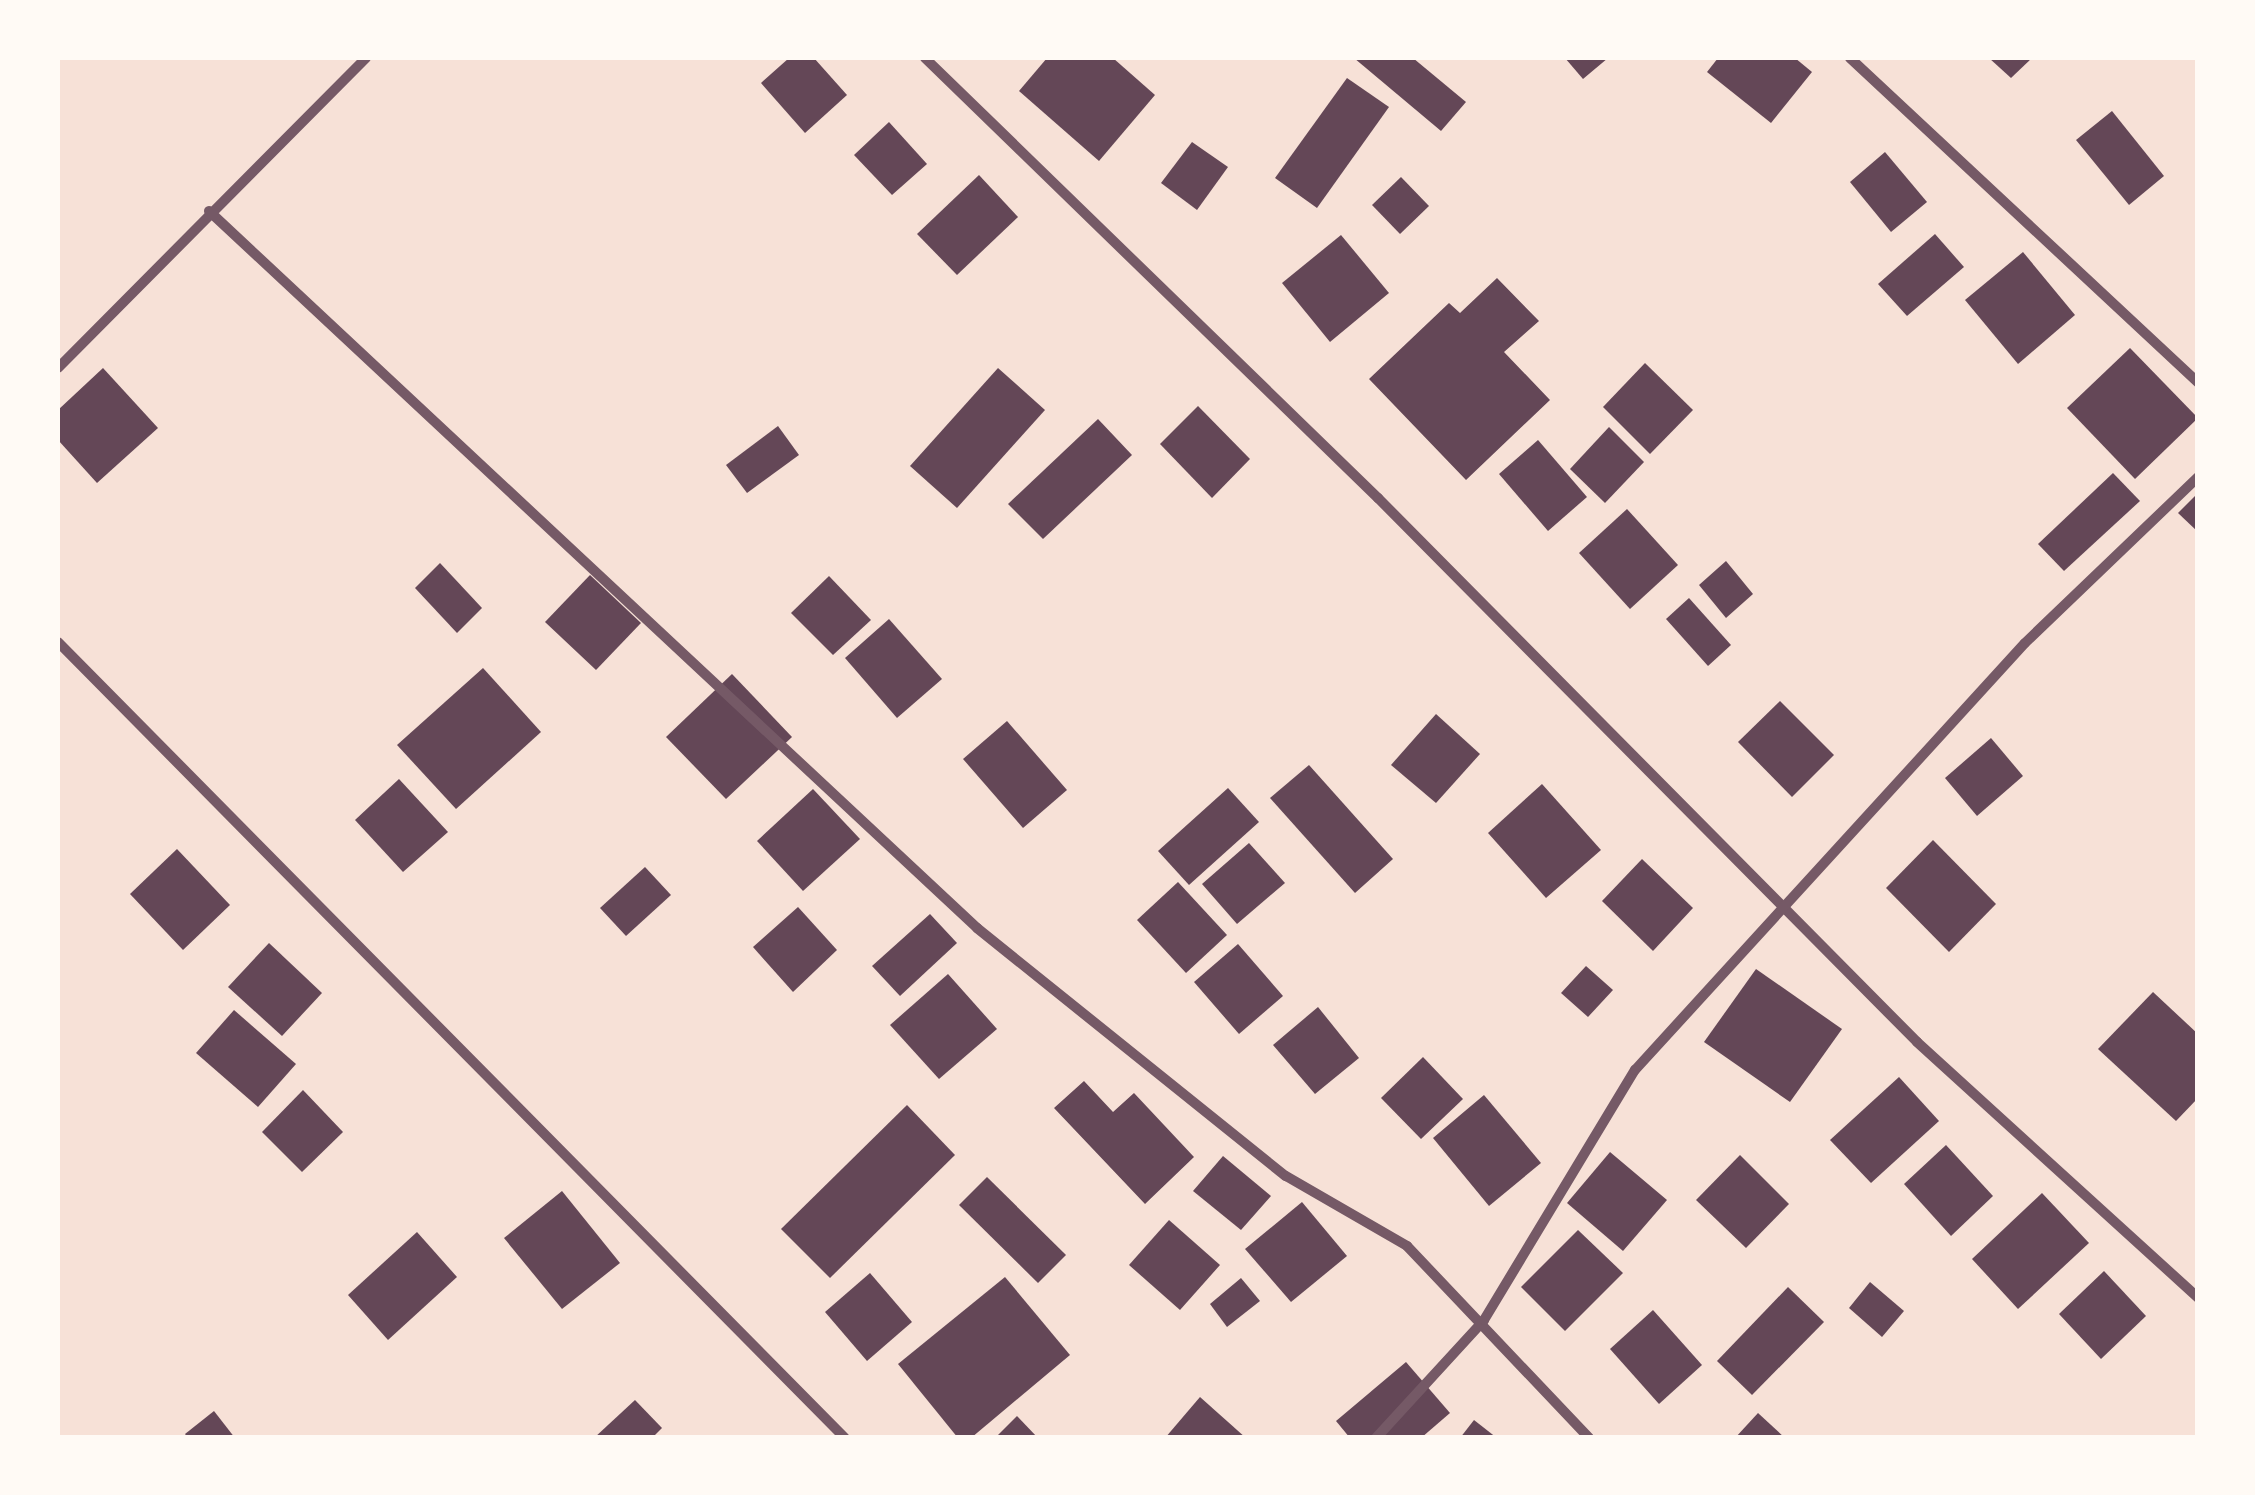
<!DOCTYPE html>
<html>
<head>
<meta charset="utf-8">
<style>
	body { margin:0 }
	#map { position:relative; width:2255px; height:1495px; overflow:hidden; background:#f7e1d7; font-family:Raleway,sans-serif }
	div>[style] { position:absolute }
	.building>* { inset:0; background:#644757 }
	.minor>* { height:10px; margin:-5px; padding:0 5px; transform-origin:5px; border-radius:5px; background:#755966 }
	span { translate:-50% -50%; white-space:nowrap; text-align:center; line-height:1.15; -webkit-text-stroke:10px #fffaf5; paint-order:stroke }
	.frame { position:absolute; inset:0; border:60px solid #fffaf5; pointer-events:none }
</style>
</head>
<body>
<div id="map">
	<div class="building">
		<i style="clip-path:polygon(789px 58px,814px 58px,847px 95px,805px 133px,761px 83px)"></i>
		<i style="clip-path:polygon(1047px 58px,1113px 58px,1155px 95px,1099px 161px,1019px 91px)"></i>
		<i style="clip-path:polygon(1354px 58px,1413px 58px,1466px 102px,1441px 131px)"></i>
		<i style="clip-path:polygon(1565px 58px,1608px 58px,1583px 79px)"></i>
		<i style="clip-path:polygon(1718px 58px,1795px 58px,1812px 72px,1771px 123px,1707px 72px)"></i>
		<i style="clip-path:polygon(1989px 58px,2032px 58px,2011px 78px)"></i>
		<i style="clip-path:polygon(1347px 78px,1389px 107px,1317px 208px,1275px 178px)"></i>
		<i style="clip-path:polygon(2112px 111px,2164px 176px,2129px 205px,2076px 140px)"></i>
		<i style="clip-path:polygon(889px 122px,927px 164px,892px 195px,854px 155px)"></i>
		<i style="clip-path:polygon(1192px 142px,1228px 167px,1197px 210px,1161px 183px)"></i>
		<i style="clip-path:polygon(1885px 152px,1927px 202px,1891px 232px,1850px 182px)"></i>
		<i style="clip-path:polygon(979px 175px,1018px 217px,957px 275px,917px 234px)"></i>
		<i style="clip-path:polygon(1401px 177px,1429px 206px,1400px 234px,1372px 205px)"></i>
		<i style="clip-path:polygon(1935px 234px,1964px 267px,1907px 316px,1878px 284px)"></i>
		<i style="clip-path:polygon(1341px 235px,1389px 293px,1330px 342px,1282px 283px)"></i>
		<i style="clip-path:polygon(2023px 252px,2075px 315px,2018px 364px,1965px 300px)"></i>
		<i style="clip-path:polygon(1497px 278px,1539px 321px,1504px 352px,1550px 400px,1466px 480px,1369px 379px,1449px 303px,1460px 313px)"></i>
		<i style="clip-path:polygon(2130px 348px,2198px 418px,2135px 479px,2067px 408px)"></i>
		<i style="clip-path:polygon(1645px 363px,1693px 410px,1650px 454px,1603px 407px)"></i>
		<i style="clip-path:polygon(103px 368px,158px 428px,97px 483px,58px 440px,58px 410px)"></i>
		<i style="clip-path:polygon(998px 368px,1045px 410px,957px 508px,910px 466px)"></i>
		<i style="clip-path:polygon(1198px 406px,1250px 459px,1212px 498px,1160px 444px)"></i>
		<i style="clip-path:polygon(1098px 419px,1132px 455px,1043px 539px,1008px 504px)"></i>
		<i style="clip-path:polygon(778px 426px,799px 455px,747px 493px,726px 465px)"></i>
		<i style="clip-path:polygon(1609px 427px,1644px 462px,1605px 503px,1570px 469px)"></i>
		<i style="clip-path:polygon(1538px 440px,1587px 497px,1548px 531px,1499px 474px)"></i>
		<i style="clip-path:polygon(2113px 473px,2140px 501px,2064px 571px,2038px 544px)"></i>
		<i style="clip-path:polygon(2198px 493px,2198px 532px,2178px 513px)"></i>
		<i style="clip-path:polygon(1627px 509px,1678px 565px,1630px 609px,1579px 553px)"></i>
		<i style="clip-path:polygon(1726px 561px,1753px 594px,1726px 618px,1699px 585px)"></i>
		<i style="clip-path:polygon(440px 563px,482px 608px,457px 633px,415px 588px)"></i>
		<i style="clip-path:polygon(590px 575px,641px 623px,596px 670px,545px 622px)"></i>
		<i style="clip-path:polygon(829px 576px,871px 620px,833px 655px,791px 613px)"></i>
		<i style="clip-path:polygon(1689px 598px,1731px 645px,1708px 666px,1666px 619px)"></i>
		<i style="clip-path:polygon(889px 619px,942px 679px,897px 718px,845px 658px)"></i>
		<i style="clip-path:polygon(483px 668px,541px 732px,456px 809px,397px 745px)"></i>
		<i style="clip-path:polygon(732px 674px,792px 737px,726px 799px,666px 737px)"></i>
		<i style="clip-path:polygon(1780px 701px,1834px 755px,1792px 797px,1738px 742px)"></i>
		<i style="clip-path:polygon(1436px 714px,1480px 754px,1436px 803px,1391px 765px)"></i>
		<i style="clip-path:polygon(1007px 721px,1067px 790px,1023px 828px,963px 759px)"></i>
		<i style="clip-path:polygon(1991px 738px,2023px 776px,1977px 816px,1945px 778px)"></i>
		<i style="clip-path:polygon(1309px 765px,1393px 859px,1355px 893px,1270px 798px)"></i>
		<i style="clip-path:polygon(399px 779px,448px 832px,403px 872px,355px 820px)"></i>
		<i style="clip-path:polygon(1542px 784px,1601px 850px,1546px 898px,1488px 833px)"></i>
		<i style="clip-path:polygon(1228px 788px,1259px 822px,1189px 885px,1158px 851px)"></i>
		<i style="clip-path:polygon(813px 789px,860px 839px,803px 891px,757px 841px)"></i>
		<i style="clip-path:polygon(1933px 840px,1996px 904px,1949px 952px,1886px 888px)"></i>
		<i style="clip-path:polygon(1249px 843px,1285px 883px,1237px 924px,1202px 884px)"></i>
		<i style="clip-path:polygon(177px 849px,230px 905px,183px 950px,130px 894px)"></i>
		<i style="clip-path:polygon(1642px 859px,1693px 908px,1653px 951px,1602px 901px)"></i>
		<i style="clip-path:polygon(645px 867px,671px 895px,626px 936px,600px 908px)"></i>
		<i style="clip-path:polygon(1178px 882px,1227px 935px,1186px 973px,1137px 920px)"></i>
		<i style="clip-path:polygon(798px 907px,837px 950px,793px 992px,753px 947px)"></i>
		<i style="clip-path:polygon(930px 914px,957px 943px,900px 996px,872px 966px)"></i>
		<i style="clip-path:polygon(269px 943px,322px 993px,282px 1036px,228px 987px)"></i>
		<i style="clip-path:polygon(1238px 944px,1283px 996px,1239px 1034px,1194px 982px)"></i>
		<i style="clip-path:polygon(1586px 966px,1613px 990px,1588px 1017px,1561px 993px)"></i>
		<i style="clip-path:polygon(1756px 969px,1842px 1029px,1790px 1102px,1704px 1042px)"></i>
		<i style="clip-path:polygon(948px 974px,997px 1029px,939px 1079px,890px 1025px)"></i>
		<i style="clip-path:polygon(2153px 992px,2198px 1034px,2198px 1098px,2176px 1121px,2098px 1049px)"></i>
		<i style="clip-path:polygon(1318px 1007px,1359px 1058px,1315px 1094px,1273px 1045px)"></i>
		<i style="clip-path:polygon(234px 1010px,296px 1064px,258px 1107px,196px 1053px)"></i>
		<i style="clip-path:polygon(1423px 1057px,1463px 1099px,1421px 1139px,1381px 1098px)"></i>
		<i style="clip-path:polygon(1899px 1077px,1939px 1121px,1871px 1183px,1830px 1140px)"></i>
		<i style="clip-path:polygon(1084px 1081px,1113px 1112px,1134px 1093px,1194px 1157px,1145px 1204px,1054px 1108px)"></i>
		<i style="clip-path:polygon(303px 1090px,343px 1132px,302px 1172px,262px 1132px)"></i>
		<i style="clip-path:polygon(1484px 1095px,1541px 1163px,1489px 1206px,1433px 1138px)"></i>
		<i style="clip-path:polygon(907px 1105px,955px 1155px,830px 1278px,781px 1229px)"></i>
		<i style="clip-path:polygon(1946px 1145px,1993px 1196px,1951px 1236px,1904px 1184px)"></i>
		<i style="clip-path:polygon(1610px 1152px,1667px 1200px,1623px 1251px,1567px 1203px)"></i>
		<i style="clip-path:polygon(1740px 1155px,1789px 1204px,1746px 1248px,1696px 1200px)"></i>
		<i style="clip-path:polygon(1223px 1156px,1271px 1196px,1241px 1230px,1193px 1191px)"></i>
		<i style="clip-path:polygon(987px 1177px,1066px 1255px,1038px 1283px,959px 1205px)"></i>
		<i style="clip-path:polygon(562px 1191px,620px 1263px,562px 1309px,504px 1238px)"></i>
		<i style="clip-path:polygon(2042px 1193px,2089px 1243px,2018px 1309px,1972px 1259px)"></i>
		<i style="clip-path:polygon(1302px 1202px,1347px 1256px,1291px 1302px,1245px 1249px)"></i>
		<i style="clip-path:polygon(1169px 1220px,1220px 1265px,1180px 1310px,1129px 1265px)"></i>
		<i style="clip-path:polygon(1578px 1230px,1623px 1273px,1565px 1331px,1521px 1287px)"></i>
		<i style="clip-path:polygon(417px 1232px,457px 1277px,388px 1340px,348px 1295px)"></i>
		<i style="clip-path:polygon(2104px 1271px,2146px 1316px,2101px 1359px,2059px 1314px)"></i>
		<i style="clip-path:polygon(870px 1273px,912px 1322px,867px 1361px,825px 1312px)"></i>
		<i style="clip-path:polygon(1005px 1277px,1070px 1355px,971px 1438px,958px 1438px,898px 1364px)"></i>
		<i style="clip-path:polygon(1241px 1278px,1260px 1301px,1227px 1327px,1210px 1304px)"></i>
		<i style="clip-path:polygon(1870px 1282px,1904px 1311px,1882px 1337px,1849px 1308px)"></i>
		<i style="clip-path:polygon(1788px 1287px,1824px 1322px,1752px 1395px,1717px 1361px)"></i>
		<i style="clip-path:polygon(1653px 1310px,1702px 1365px,1659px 1404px,1610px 1349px)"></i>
		<i style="clip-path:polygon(1406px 1362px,1450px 1413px,1421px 1438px,1350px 1438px,1336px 1421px)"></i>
		<i style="clip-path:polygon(1200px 1397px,1246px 1438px,1165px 1438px)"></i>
		<i style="clip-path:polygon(635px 1400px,662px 1428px,652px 1438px,594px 1438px)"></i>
		<i style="clip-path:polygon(214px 1411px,235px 1438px,188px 1438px,185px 1434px)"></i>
		<i style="clip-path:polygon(1758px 1413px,1785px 1438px,1735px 1438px)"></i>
		<i style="clip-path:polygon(1017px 1416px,1038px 1438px,995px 1438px)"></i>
		<i style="clip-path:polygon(1474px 1420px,1497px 1438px,1460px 1438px)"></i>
	</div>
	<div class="minor">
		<i style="left:925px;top:58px;width:632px;rotate:44.17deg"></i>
		<i style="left:1378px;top:498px;width:766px;rotate:45.26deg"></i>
		<i style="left:1917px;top:1042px;width:380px;rotate:42.3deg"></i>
		<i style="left:1850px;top:58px;width:476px;rotate:43deg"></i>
		<i style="left:209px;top:211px;width:1051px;rotate:43.03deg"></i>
		<i style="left:977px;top:928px;width:396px;rotate:38.8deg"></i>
		<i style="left:1286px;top:1176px;width:140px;rotate:30deg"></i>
		<i style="left:1407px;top:1246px;width:265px;rotate:46.5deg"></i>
		<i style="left:58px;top:368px;width:437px;rotate:-45.2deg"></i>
		<i style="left:58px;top:642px;width:1119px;rotate:45.33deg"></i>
		<i style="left:1376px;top:1438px;width:160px;rotate:-47.5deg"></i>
		<i style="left:1484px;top:1320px;width:292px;rotate:-58.9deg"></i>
		<i style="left:1635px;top:1070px;width:578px;rotate:-47.59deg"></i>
		<i style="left:2025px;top:643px;width:240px;rotate:-43.8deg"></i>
	</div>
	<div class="frame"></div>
</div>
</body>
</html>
